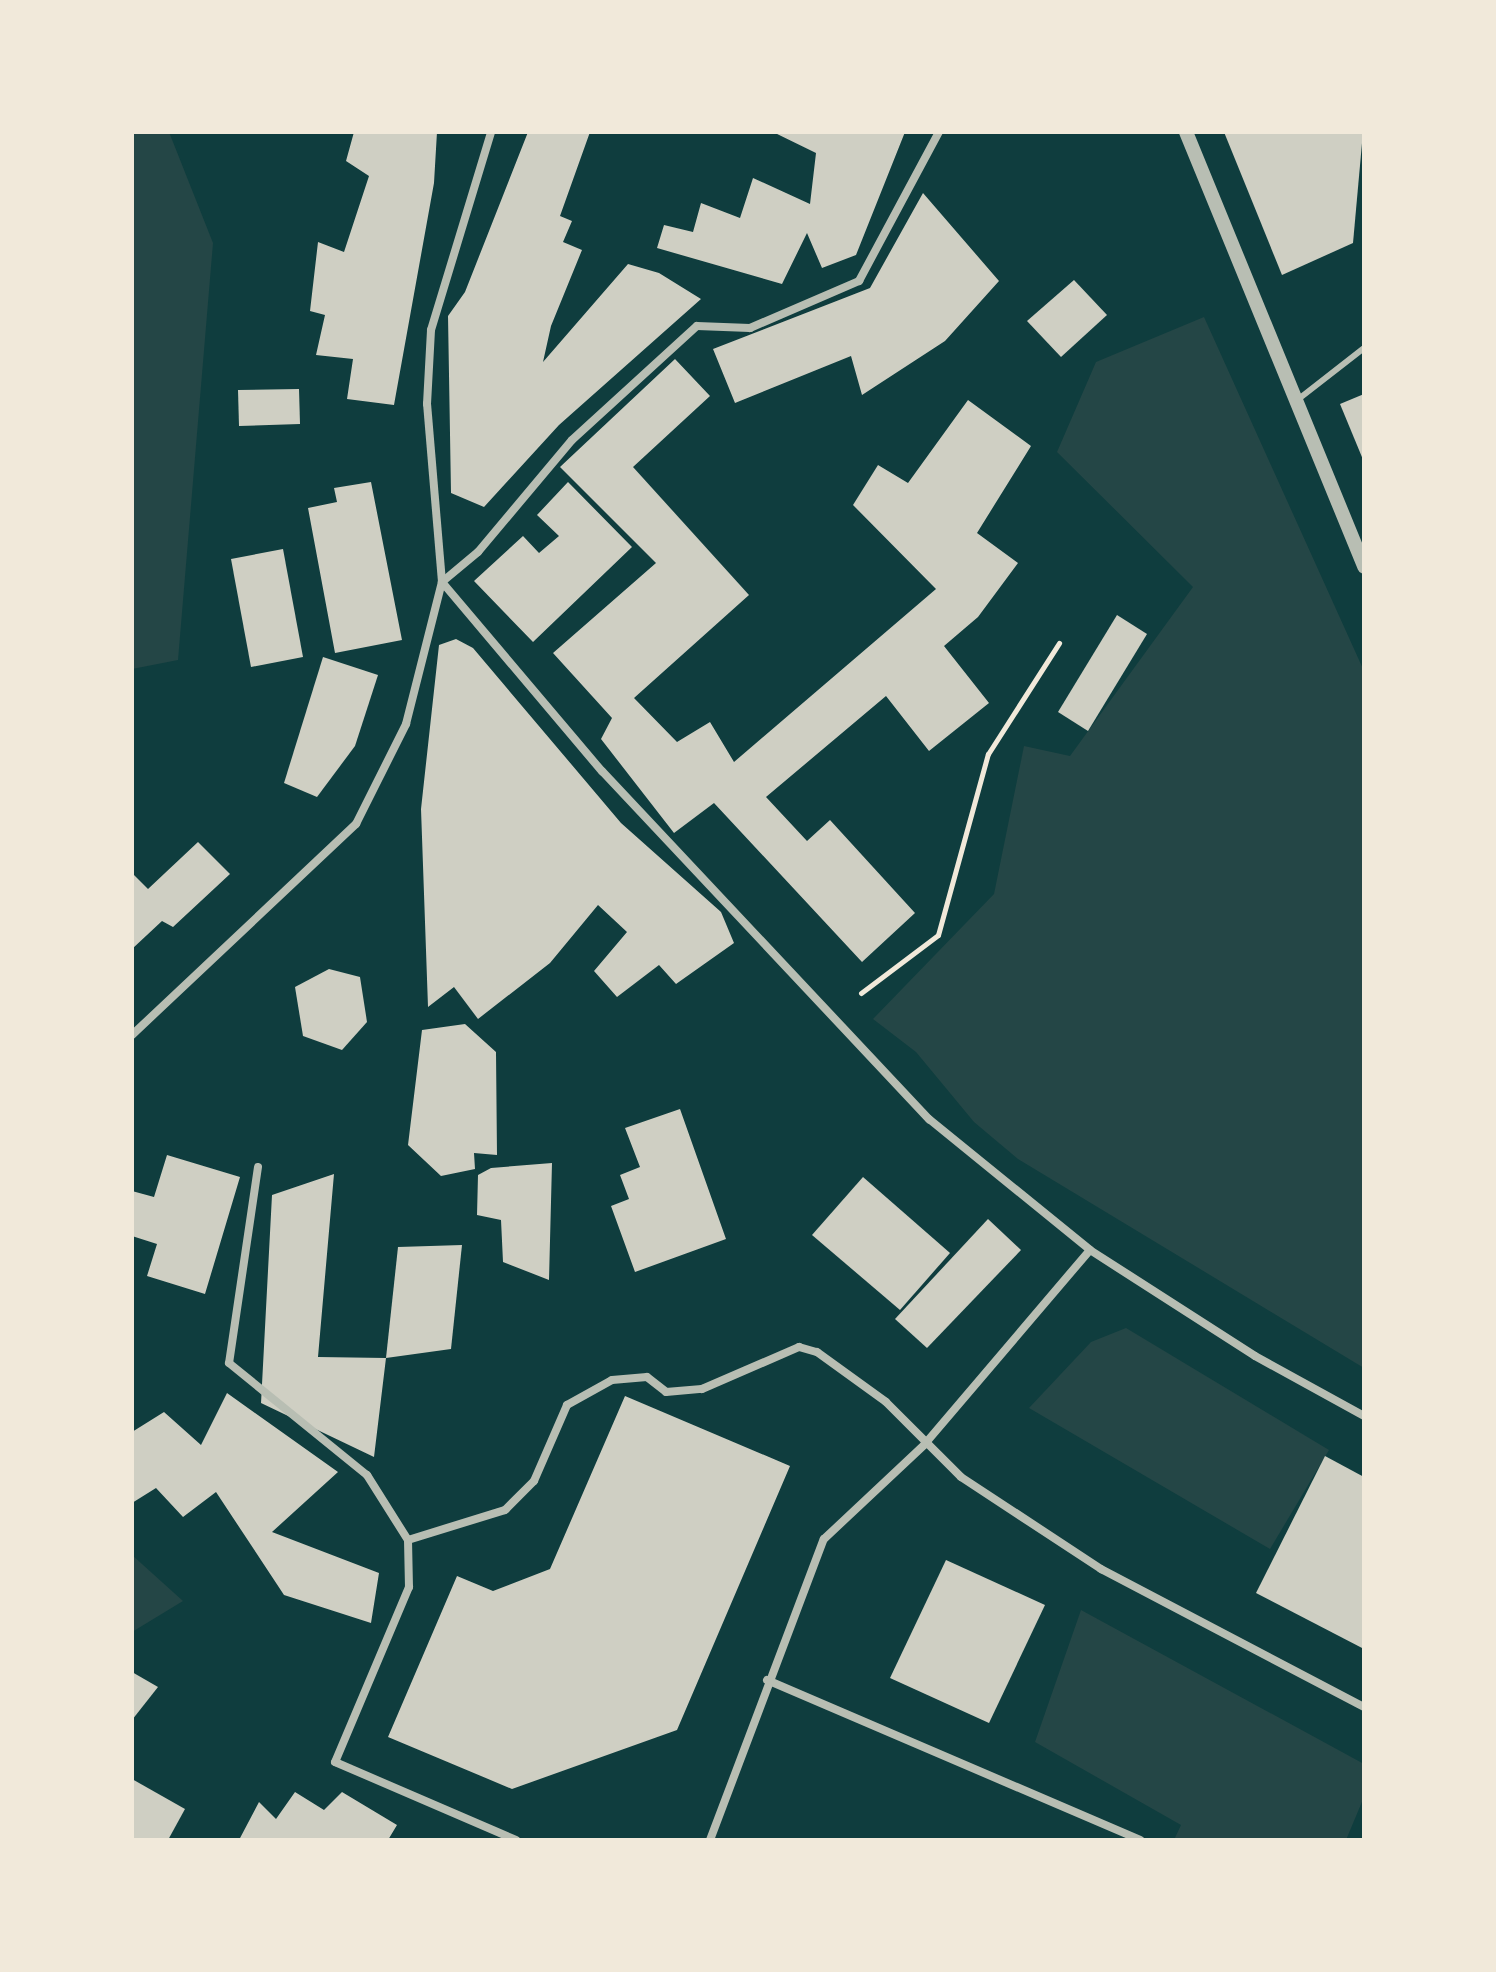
<!DOCTYPE html>
<html>
<head>
<meta charset="utf-8">
<style>
	body { margin:0 }
	#map { position:relative; width:1496px; height:1972px; overflow:hidden; background:#0f3d3e; font-family:"PT Serif",serif }
	div>[style] { position:absolute }
	.green>* { inset:0; background:#244646 }
	.building>* { inset:0; background:#cfcfc3 }
	.path>* { height:5px; margin:-2.5px; padding:0 2.5px; transform-origin:2.5px; border-radius:2.5px; background:#f1e9da }
	.service>* { height:6px; margin:-3px; padding:0 3px; transform-origin:3px; border-radius:3px; background:#b8beb3 }
	.minor>* { height:8px; margin:-4px; padding:0 4px; transform-origin:4px; border-radius:4px; background:#b8beb3 }
	.tertiary>* { height:14px; margin:-7px; padding:0 7px; transform-origin:7px; border-radius:7px; background:#b8beb3 }
	span { translate:-50% -50%; white-space:nowrap; text-align:center; line-height:1.15; -webkit-text-stroke:8px #f1e9da; paint-order:stroke }
	.frame { position:absolute; inset:0; border:134px solid #f1e9da; pointer-events:none }
</style>
</head>
<body>
<div id="map">
	<div class="green">
		<i style="clip-path:polygon(132px 132px,169px 132px,213px 243px,178px 660px,132px 669px)"></i>
		<i style="clip-path:polygon(1204px 317px,1364px 671px,1364px 1368px,1018px 1159px,974px 1122px,916px 1052px,873px 1019px,994px 894px,1024px 746px,1070px 756px,1193px 587px,1057px 452px,1096px 362px)"></i>
		<i style="clip-path:polygon(1126px 1328px,1329px 1450px,1270px 1549px,1029px 1408px,1091px 1342px)"></i>
		<i style="clip-path:polygon(132px 1555px,183px 1601px,132px 1632px)"></i>
		<i style="clip-path:polygon(1081px 1610px,1364px 1764px,1364px 1797px,1346px 1840px,1174px 1840px,1181px 1825px,1035px 1742px)"></i>
	</div>
	<div class="building">
		<i style="clip-path:polygon(354px 132px,437px 132px,434px 183px,394px 405px,347px 399px,353px 359px,316px 355px,325px 315px,310px 311px,318px 242px,344px 252px,369px 176px,346px 161px)"></i>
		<i style="clip-path:polygon(528px 132px,590px 132px,560px 216px,572px 221px,563px 242px,582px 250px,551px 326px,543px 362px,628px 264px,659px 273px,701px 299px,559px 425px,484px 507px,451px 493px,448px 316px,465px 292px)"></i>
		<i style="clip-path:polygon(773px 132px,905px 132px,856px 255px,822px 268px,807px 233px,782px 284px,657px 248px,664px 225px,693px 232px,701px 203px,740px 218px,753px 178px,810px 204px,816px 153px)"></i>
		<i style="clip-path:polygon(1224px 132px,1363px 132px,1353px 243px,1282px 275px)"></i>
		<i style="clip-path:polygon(923px 193px,999px 281px,945px 341px,862px 395px,851px 356px,735px 403px,713px 349px,870px 288px)"></i>
		<i style="clip-path:polygon(1074px 280px,1107px 315px,1061px 357px,1027px 321px)"></i>
		<i style="clip-path:polygon(675px 359px,710px 396px,633px 467px,749px 595px,634px 698px,677px 742px,710px 722px,734px 762px,936px 589px,853px 505px,878px 465px,908px 483px,968px 400px,1031px 446px,977px 533px,1018px 563px,978px 617px,944px 646px,989px 703px,929px 751px,886px 696px,766px 797px,807px 841px,830px 820px,915px 913px,862px 962px,714px 803px,674px 833px,601px 739px,612px 718px,553px 653px,656px 563px,560px 467px)"></i>
		<i style="clip-path:polygon(299px 389px,300px 424px,239px 426px,238px 390px)"></i>
		<i style="clip-path:polygon(1364px 394px,1364px 462px,1340px 404px)"></i>
		<i style="clip-path:polygon(371px 482px,402px 640px,335px 653px,308px 508px,337px 502px,334px 488px)"></i>
		<i style="clip-path:polygon(568px 482px,632px 547px,533px 642px,474px 581px,523px 536px,539px 553px,559px 536px,537px 515px)"></i>
		<i style="clip-path:polygon(283px 549px,303px 657px,251px 667px,231px 559px)"></i>
		<i style="clip-path:polygon(1117px 615px,1147px 634px,1088px 731px,1058px 712px)"></i>
		<i style="clip-path:polygon(456px 639px,473px 648px,621px 823px,721px 912px,734px 943px,676px 984px,659px 965px,617px 997px,594px 971px,627px 932px,598px 905px,550px 963px,478px 1019px,454px 987px,428px 1007px,421px 809px,439px 645px)"></i>
		<i style="clip-path:polygon(323px 657px,378px 675px,355px 746px,317px 797px,284px 783px)"></i>
		<i style="clip-path:polygon(198px 842px,230px 874px,173px 927px,162px 921px,132px 949px,132px 873px,148px 889px)"></i>
		<i style="clip-path:polygon(329px 969px,360px 977px,367px 1022px,342px 1050px,303px 1036px,295px 987px)"></i>
		<i style="clip-path:polygon(465px 1024px,496px 1052px,497px 1155px,474px 1153px,475px 1169px,441px 1176px,408px 1145px,422px 1030px)"></i>
		<i style="clip-path:polygon(680px 1109px,726px 1239px,635px 1272px,611px 1206px,629px 1199px,620px 1175px,640px 1167px,625px 1128px)"></i>
		<i style="clip-path:polygon(167px 1155px,240px 1177px,205px 1294px,147px 1276px,157px 1244px,132px 1236px,132px 1191px,154px 1197px)"></i>
		<i style="clip-path:polygon(552px 1163px,549px 1280px,503px 1262px,501px 1220px,477px 1215px,478px 1175px,491px 1168px)"></i>
		<i style="clip-path:polygon(334px 1174px,318px 1357px,386px 1358px,374px 1457px,261px 1403px,272px 1195px)"></i>
		<i style="clip-path:polygon(863px 1177px,950px 1253px,900px 1310px,812px 1235px)"></i>
		<i style="clip-path:polygon(988px 1219px,1021px 1250px,927px 1348px,895px 1319px)"></i>
		<i style="clip-path:polygon(462px 1245px,451px 1349px,386px 1358px,398px 1247px)"></i>
		<i style="clip-path:polygon(227px 1393px,338px 1472px,272px 1532px,379px 1573px,371px 1623px,284px 1595px,216px 1492px,183px 1517px,156px 1488px,132px 1503px,132px 1432px,164px 1412px,201px 1445px)"></i>
		<i style="clip-path:polygon(625px 1396px,790px 1466px,677px 1730px,512px 1789px,388px 1737px,457px 1576px,493px 1591px,550px 1569px)"></i>
		<i style="clip-path:polygon(1325px 1456px,1364px 1477px,1364px 1649px,1256px 1593px)"></i>
		<i style="clip-path:polygon(946px 1560px,1045px 1605px,989px 1723px,890px 1678px)"></i>
		<i style="clip-path:polygon(132px 1672px,158px 1687px,132px 1720px)"></i>
		<i style="clip-path:polygon(132px 1779px,185px 1809px,168px 1840px,132px 1840px)"></i>
		<i style="clip-path:polygon(295px 1792px,324px 1810px,342px 1792px,397px 1825px,388px 1840px,239px 1840px,259px 1802px,276px 1819px)"></i>
	</div>
	<div class="path">
		<i style="left:861px;top:993px;width:96px;rotate:-37deg"></i>
		<i style="left:938px;top:935px;width:188px;rotate:-74.6deg"></i>
		<i style="left:988px;top:754px;width:132px;rotate:-57.4deg"></i>
	</div>
	<div class="service">
		<i style="left:1296px;top:401px;width:86px;rotate:-37.9deg"></i>
	</div>
	<div class="minor">
		<i style="left:442px;top:582px;width:248px;rotate:49.8deg"></i>
		<i style="left:602px;top:771px;width:478px;rotate:46.8deg"></i>
		<i style="left:929px;top:1119px;width:208px;rotate:39.1deg"></i>
		<i style="left:1090px;top:1250px;width:196px;rotate:32.7deg"></i>
		<i style="left:1255px;top:1356px;width:124px;rotate:28.8deg"></i>
		<i style="left:442px;top:582px;width:47px;rotate:-39.8deg"></i>
		<i style="left:478px;top:552px;width:146px;rotate:-50deg"></i>
		<i style="left:572px;top:440px;width:169px;rotate:-42.4deg"></i>
		<i style="left:697px;top:326px;width:53px;rotate:2.2deg"></i>
		<i style="left:750px;top:328px;width:119px;rotate:-23.3deg"></i>
		<i style="left:859px;top:281px;width:169px;rotate:-61.8deg"></i>
		<i style="left:132px;top:1035px;width:308px;rotate:-43.3deg"></i>
		<i style="left:356px;top:824px;width:112px;rotate:-63.4deg"></i>
		<i style="left:406px;top:724px;width:146px;rotate:-75.8deg"></i>
		<i style="left:442px;top:582px;width:179px;rotate:-94.8deg"></i>
		<i style="left:427px;top:404px;width:74px;rotate:-86.9deg"></i>
		<i style="left:431px;top:330px;width:207px;rotate:-73.1deg"></i>
		<i style="left:258px;top:1167px;width:198px;rotate:98.4deg"></i>
		<i style="left:229px;top:1363px;width:178px;rotate:39.1deg"></i>
		<i style="left:367px;top:1475px;width:77px;rotate:57.8deg"></i>
		<i style="left:408px;top:1540px;width:47px;rotate:88.8deg"></i>
		<i style="left:409px;top:1587px;width:190px;rotate:112.9deg"></i>
		<i style="left:335px;top:1762px;width:197px;rotate:23.3deg"></i>
		<i style="left:408px;top:1540px;width:102px;rotate:-17.2deg"></i>
		<i style="left:505px;top:1510px;width:41px;rotate:-45deg"></i>
		<i style="left:534px;top:1481px;width:83px;rotate:-66.5deg"></i>
		<i style="left:567px;top:1405px;width:51px;rotate:-29.1deg"></i>
		<i style="left:612px;top:1380px;width:35px;rotate:-5deg"></i>
		<i style="left:647px;top:1377px;width:24px;rotate:38deg"></i>
		<i style="left:666px;top:1392px;width:36px;rotate:-5deg"></i>
		<i style="left:702px;top:1389px;width:106px;rotate:-23.4deg"></i>
		<i style="left:799px;top:1347px;width:19px;rotate:16deg"></i>
		<i style="left:817px;top:1352px;width:85px;rotate:35.9deg"></i>
		<i style="left:886px;top:1402px;width:106px;rotate:45deg"></i>
		<i style="left:961px;top:1477px;width:168px;rotate:33.3deg"></i>
		<i style="left:1101px;top:1569px;width:297px;rotate:27.7deg"></i>
		<i style="left:767px;top:1680px;width:406px;rotate:23.2deg"></i>
		<i style="left:710px;top:1840px;width:322px;rotate:-69.3deg"></i>
		<i style="left:824px;top:1539px;width:137px;rotate:-43.2deg"></i>
		<i style="left:924px;top:1445px;width:256px;rotate:-49.6deg"></i>
	</div>
	<div class="tertiary">
		<i style="left:1186px;top:132px;width:470px;rotate:67.7deg"></i>
	</div>
	<div class="frame"></div>
</div>
</body>
</html>
